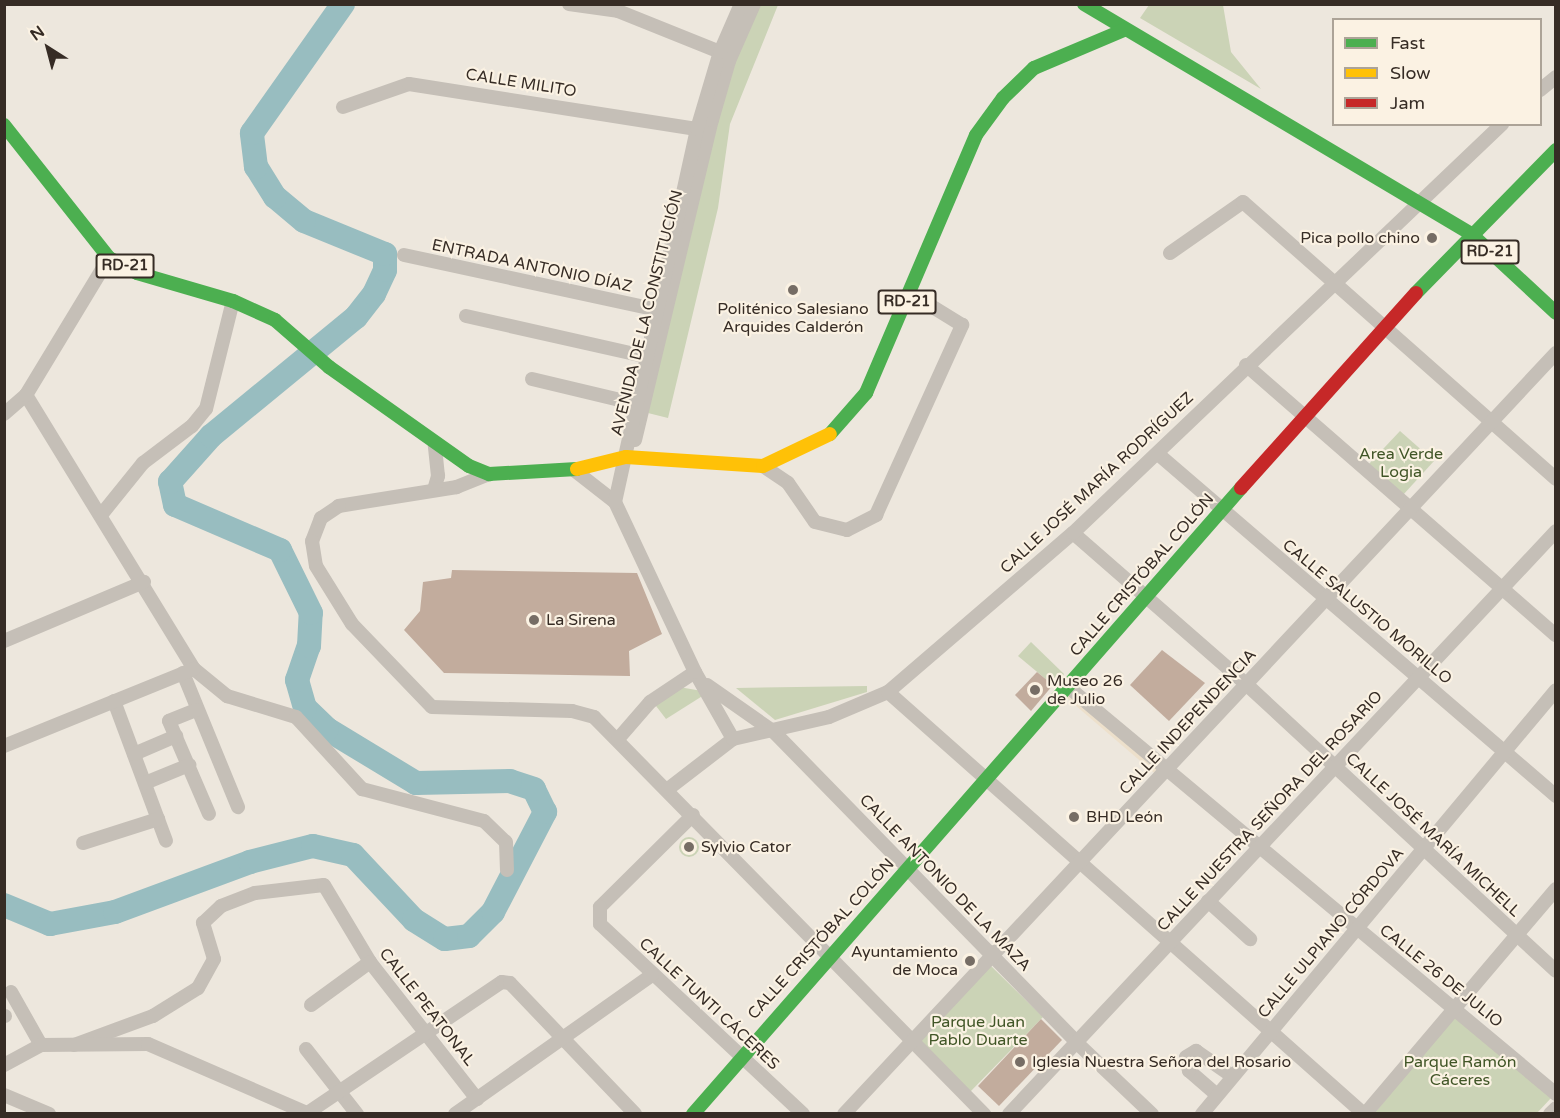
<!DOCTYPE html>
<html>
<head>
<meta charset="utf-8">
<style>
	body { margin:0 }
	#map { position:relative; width:1560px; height:1118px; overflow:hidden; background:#ede7dd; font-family:"Varela Round",sans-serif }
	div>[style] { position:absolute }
	.green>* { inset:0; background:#cbd3b6 }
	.round { border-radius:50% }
	.plaza>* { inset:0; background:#ede0cb }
	.river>* { height:24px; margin:-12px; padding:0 12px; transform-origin:12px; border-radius:12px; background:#98bdc0 }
	.building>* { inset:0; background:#c2ac9d }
	.street>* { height:14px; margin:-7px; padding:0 7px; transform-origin:7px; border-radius:7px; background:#c5bfb7 }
	.fast>* { height:14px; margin:-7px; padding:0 7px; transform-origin:7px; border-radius:7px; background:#4caf50 }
	.slow>* { height:14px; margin:-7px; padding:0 7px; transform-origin:7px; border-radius:7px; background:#ffc107 }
	.jam>* { height:14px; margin:-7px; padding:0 7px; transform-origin:7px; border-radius:7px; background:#c62828 }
	.dots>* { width:16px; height:16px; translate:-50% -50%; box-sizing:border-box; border:3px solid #fbf2e3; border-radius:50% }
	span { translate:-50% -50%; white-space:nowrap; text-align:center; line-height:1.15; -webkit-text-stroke:4.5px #fbf2e3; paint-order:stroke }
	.shield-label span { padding:2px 4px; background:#fbf2e3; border:2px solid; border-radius:4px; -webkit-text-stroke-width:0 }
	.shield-label { font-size:15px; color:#362c25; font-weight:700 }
	.street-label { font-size:16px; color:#362c25 }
	.poi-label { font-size:16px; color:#362c25 }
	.right { translate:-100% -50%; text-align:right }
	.left { translate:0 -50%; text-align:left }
	.park-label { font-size:16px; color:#415627 }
	.frame { position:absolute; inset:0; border:6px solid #362c25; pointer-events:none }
	.legend { position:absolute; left:1332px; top:18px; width:210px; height:108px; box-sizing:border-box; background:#fbf2e3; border:2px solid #aca397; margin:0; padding:8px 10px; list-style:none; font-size:18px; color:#362c25 }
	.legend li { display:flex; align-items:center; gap:12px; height:30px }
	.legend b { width:30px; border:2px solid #aca397 }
	.north { position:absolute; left:18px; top:18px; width:60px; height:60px; -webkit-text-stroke:4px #fbf2e3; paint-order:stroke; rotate:324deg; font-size:16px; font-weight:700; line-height:24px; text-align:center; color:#362c25 }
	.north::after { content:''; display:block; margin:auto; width:21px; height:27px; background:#362c25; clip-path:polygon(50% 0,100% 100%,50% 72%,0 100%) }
</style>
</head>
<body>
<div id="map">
	<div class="green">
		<i style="clip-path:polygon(754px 5px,778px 5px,730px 124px,718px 208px,668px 418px,648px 413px,712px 120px)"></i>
		<i style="clip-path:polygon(1149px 5px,1223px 5px,1231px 52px,1261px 89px,1140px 18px)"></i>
		<i style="clip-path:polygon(1400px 431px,1434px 461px,1403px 495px,1368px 465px)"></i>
		<i style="clip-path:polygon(1031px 642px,1064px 674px,1054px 686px,1018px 656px)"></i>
		<i style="clip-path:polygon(867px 686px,867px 692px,775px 720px,736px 688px)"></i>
		<i style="clip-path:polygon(679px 687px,702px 691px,704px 695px,666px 719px,653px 702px)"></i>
		<i class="round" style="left:679px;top:837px;width:20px;height:20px"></i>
		<i style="clip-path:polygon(990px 965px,1043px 1017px,970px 1092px,919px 1040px)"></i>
		<i style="clip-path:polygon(1456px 1012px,1552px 1097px,1537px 1113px,1374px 1114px)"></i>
	</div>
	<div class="plaza">
		<i style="clip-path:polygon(1070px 682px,1170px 765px,1159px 777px,1061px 693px)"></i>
	</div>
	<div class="river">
		<i style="left:4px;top:905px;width:50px;rotate:22.4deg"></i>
		<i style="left:50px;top:924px;width:66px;rotate:-10.5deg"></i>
		<i style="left:115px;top:912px;width:144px;rotate:-20.3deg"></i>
		<i style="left:250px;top:862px;width:65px;rotate:-14.3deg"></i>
		<i style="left:313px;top:846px;width:41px;rotate:12.7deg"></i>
		<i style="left:353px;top:855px;width:89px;rotate:46.8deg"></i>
		<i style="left:414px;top:920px;width:36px;rotate:32deg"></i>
		<i style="left:445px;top:939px;width:24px;rotate:-7deg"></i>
		<i style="left:469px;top:936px;width:34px;rotate:-45deg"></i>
		<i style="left:493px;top:912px;width:113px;rotate:-62.5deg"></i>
		<i style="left:545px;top:812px;width:25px;rotate:-116deg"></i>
		<i style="left:534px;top:789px;width:25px;rotate:-162deg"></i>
		<i style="left:510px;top:781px;width:94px;rotate:178.8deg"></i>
		<i style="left:416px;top:783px;width:104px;rotate:-148.8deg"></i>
		<i style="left:327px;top:729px;width:30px;rotate:-136deg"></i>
		<i style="left:305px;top:708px;width:29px;rotate:-106deg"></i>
		<i style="left:297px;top:680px;width:36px;rotate:-71deg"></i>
		<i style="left:309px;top:646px;width:33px;rotate:-87deg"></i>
		<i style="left:311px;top:613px;width:70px;rotate:-116.2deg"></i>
		<i style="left:280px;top:550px;width:114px;rotate:-156.8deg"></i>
		<i style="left:175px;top:505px;width:24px;rotate:-102deg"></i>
		<i style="left:170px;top:482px;width:62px;rotate:-48.3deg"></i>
		<i style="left:211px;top:436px;width:188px;rotate:-39.4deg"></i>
		<i style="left:356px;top:317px;width:29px;rotate:-52deg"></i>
		<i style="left:374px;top:294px;width:26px;rotate:-65deg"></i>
		<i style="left:385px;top:270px;width:16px;rotate:-90deg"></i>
		<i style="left:385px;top:254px;width:87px;rotate:-157.8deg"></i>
		<i style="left:304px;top:221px;width:38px;rotate:-140deg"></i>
		<i style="left:275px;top:197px;width:36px;rotate:-122deg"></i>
		<i style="left:256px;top:167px;width:34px;rotate:-97deg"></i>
		<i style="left:252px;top:133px;width:158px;rotate:-54.8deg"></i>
	</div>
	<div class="building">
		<i style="clip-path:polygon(452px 570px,637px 573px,662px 634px,629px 651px,630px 676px,444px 673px,404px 630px,420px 611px,423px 582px,451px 578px)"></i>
		<i style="clip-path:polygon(1162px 650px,1205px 683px,1169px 721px,1130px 685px)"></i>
		<i style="clip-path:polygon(1037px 672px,1053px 685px,1031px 711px,1015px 695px)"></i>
		<i style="clip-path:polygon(1041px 1019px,1062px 1040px,999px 1106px,978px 1086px)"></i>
	</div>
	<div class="street">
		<i style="left:569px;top:4px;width:49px;rotate:8.1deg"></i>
		<i style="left:618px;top:11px;width:110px;rotate:21.9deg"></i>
		<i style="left:1540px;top:90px;width:21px;rotate:-39deg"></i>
		<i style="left:343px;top:107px;width:70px;rotate:-19.2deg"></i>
		<i style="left:409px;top:84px;width:291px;rotate:8.9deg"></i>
		<i style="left:1170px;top:253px;width:89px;rotate:-34.9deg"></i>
		<i style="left:1243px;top:202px;width:418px;rotate:41.5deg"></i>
		<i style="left:404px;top:255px;width:256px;rotate:12.2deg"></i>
		<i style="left:466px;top:316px;width:182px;rotate:12.7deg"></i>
		<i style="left:1246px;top:365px;width:411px;rotate:41.1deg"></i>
		<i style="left:532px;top:379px;width:104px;rotate:13.4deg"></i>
		<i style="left:26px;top:395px;width:321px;rotate:58.5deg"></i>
		<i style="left:194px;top:669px;width:43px;rotate:39.3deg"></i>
		<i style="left:227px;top:696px;width:72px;rotate:16.9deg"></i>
		<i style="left:296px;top:717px;width:98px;rotate:47.5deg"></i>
		<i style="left:362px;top:789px;width:126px;rotate:14.7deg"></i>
		<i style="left:484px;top:821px;width:30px;rotate:44deg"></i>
		<i style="left:506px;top:842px;width:28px;rotate:88deg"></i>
		<i style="left:4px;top:414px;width:29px;rotate:-41deg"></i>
		<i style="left:26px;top:395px;width:160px;rotate:-58.8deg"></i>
		<i style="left:635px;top:440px;width:329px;rotate:-76.5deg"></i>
		<i style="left:712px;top:120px;width:61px;rotate:-73.9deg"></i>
		<i style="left:729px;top:61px;width:62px;rotate:-66.3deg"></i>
		<i style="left:1158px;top:454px;width:525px;rotate:40.67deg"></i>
		<i style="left:763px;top:466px;width:30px;rotate:34deg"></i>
		<i style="left:788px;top:483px;width:47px;rotate:55.3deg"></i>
		<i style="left:815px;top:522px;width:33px;rotate:14deg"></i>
		<i style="left:847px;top:530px;width:33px;rotate:-27deg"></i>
		<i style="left:876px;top:515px;width:209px;rotate:-65.6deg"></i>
		<i style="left:962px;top:325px;width:61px;rotate:-148.4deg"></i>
		<i style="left:574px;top:470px;width:52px;rotate:38deg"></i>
		<i style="left:489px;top:474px;width:35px;rotate:158deg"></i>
		<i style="left:457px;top:487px;width:120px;rotate:170.9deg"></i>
		<i style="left:339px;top:506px;width:22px;rotate:146deg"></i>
		<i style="left:321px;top:518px;width:25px;rotate:111deg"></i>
		<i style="left:312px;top:541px;width:25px;rotate:81deg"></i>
		<i style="left:316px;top:566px;width:68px;rotate:58.2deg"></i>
		<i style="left:352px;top:624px;width:115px;rotate:46.1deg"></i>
		<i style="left:432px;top:707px;width:140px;rotate:1.6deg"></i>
		<i style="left:572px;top:711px;width:23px;rotate:15deg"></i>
		<i style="left:594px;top:717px;width:557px;rotate:45.51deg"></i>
		<i style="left:434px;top:490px;width:15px;rotate:-74deg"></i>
		<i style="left:438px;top:476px;width:31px;rotate:-96deg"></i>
		<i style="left:101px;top:515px;width:67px;rotate:-51.1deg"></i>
		<i style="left:143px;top:463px;width:61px;rotate:-37.1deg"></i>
		<i style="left:192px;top:426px;width:22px;rotate:-51deg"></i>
		<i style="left:206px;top:409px;width:111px;rotate:-76deg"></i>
		<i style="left:1073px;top:533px;width:230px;rotate:41.1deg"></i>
		<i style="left:1246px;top:684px;width:422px;rotate:42.8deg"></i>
		<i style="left:4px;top:641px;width:152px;rotate:-22.9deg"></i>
		<i style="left:183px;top:673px;width:145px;rotate:67.7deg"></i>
		<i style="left:707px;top:685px;width:82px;rotate:35deg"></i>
		<i style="left:774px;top:732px;width:433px;rotate:45.7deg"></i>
		<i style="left:1076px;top:1042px;width:105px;rotate:43.5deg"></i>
		<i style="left:1067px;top:686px;width:637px;rotate:39.84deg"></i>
		<i style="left:888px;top:692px;width:636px;rotate:41.56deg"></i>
		<i style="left:114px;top:701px;width:149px;rotate:69.6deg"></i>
		<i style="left:196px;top:710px;width:29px;rotate:158deg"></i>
		<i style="left:169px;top:721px;width:101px;rotate:66.7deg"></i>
		<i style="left:618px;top:739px;width:49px;rotate:-49.1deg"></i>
		<i style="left:650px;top:702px;width:54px;rotate:-33.7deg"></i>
		<i style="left:733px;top:739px;width:77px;rotate:-119.6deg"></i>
		<i style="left:695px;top:672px;width:188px;rotate:-115.2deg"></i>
		<i style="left:615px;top:502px;width:382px;rotate:-77.6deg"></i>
		<i style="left:697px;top:129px;width:80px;rotate:-73.4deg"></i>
		<i style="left:720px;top:52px;width:52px;rotate:-66.4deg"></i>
		<i style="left:4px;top:746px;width:205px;rotate:-22.1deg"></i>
		<i style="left:134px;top:754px;width:46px;rotate:-23.2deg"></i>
		<i style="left:145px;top:783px;width:48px;rotate:-22.2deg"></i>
		<i style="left:668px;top:789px;width:82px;rotate:-37.6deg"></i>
		<i style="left:733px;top:739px;width:98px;rotate:-12.9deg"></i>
		<i style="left:829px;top:717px;width:64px;rotate:-23deg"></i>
		<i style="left:888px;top:692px;width:244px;rotate:-40.7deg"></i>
		<i style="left:1073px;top:533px;width:593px;rotate:-43.63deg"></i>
		<i style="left:693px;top:815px;width:131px;rotate:135.3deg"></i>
		<i style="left:600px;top:907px;width:17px;rotate:90deg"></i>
		<i style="left:600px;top:924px;width:278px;rotate:43.1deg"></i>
		<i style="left:83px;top:843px;width:79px;rotate:-17.7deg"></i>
		<i style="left:1208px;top:901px;width:57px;rotate:42.1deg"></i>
		<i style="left:11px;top:992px;width:61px;rotate:60.5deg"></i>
		<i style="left:311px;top:1005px;width:73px;rotate:-36.1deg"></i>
		<i style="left:4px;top:1016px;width:1px"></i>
		<i style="left:74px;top:1045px;width:84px;rotate:-20.2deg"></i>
		<i style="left:153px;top:1016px;width:53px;rotate:-31.9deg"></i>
		<i style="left:198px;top:988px;width:33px;rotate:-61deg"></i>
		<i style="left:214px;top:959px;width:38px;rotate:-107deg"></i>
		<i style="left:203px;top:923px;width:25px;rotate:-43deg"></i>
		<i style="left:221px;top:906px;width:36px;rotate:-21deg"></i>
		<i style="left:255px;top:893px;width:69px;rotate:-6.6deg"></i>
		<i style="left:324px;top:885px;width:90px;rotate:59.1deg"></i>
		<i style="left:370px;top:962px;width:174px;rotate:52deg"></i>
		<i style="left:306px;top:1049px;width:83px;rotate:51.9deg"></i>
		<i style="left:4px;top:1065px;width:42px;rotate:-28.4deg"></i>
		<i style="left:41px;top:1045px;width:107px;rotate:-0.5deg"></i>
		<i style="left:148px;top:1044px;width:173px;rotate:23.5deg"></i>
		<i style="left:4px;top:1095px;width:49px;rotate:22.9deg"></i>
		<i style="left:1217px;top:1095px;width:37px;rotate:-139deg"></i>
		<i style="left:1189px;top:1071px;width:14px;rotate:-102deg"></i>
		<i style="left:1186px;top:1057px;width:12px;rotate:-31deg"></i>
		<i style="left:1196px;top:1051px;width:44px;rotate:34.8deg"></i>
		<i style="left:306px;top:1114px;width:236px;rotate:-34deg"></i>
		<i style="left:502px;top:982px;width:8px;rotate:7deg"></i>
		<i style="left:510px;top:983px;width:181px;rotate:46.3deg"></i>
		<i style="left:455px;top:1114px;width:241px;rotate:-35.2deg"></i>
		<i style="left:844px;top:1114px;width:1042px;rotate:-46.91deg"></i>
		<i style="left:1009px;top:1114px;width:799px;rotate:-46.82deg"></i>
		<i style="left:1202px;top:1114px;width:552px;rotate:-50.14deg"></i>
		<i style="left:1365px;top:1114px;width:295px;rotate:-49.7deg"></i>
		<i style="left:1550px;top:1114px;width:8px;rotate:-45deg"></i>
	</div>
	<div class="fast">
		<i style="left:1084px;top:4px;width:449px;rotate:30.7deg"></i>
		<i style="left:1470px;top:233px;width:117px;rotate:42.9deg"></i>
		<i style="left:4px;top:125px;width:169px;rotate:51.7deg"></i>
		<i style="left:109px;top:258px;width:32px;rotate:28deg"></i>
		<i style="left:137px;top:273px;width:100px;rotate:16.3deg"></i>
		<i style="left:233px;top:301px;width:46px;rotate:24.3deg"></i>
		<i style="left:275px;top:320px;width:72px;rotate:41deg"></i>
		<i style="left:329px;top:367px;width:171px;rotate:35.3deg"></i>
		<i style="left:469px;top:466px;width:22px;rotate:22deg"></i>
		<i style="left:489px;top:474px;width:88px;rotate:-3.3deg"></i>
		<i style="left:1416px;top:293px;width:200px;rotate:-45.6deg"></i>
		<i style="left:830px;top:434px;width:55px;rotate:-48.7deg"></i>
		<i style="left:866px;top:393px;width:280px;rotate:-66.9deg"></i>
		<i style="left:976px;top:135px;width:46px;rotate:-53.9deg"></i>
		<i style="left:1003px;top:98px;width:43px;rotate:-44.1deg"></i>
		<i style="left:1034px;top:68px;width:98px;rotate:-22.9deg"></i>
		<i style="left:693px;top:1114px;width:832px;rotate:-48.8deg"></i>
	</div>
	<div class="slow">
		<i style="left:577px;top:469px;width:50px;rotate:-13.8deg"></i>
		<i style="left:626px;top:457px;width:137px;rotate:3.8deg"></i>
		<i style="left:763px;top:466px;width:74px;rotate:-25.5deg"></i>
	</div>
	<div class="jam">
		<i style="left:1241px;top:488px;width:262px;rotate:-48.1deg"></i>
	</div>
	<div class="dots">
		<i style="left:1432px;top:238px;background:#766d65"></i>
		<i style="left:793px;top:290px;background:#766d65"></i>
		<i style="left:534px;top:620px;background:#766d65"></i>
		<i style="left:1035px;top:690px;background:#766d65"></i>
		<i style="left:1074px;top:817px;background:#766d65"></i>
		<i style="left:689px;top:847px;background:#766d65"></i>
		<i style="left:970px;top:961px;background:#766d65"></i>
		<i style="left:1020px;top:1062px;background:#766d65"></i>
	</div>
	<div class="shield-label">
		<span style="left:1490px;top:252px">RD-21</span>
		<span style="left:125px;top:266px">RD-21</span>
		<span style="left:907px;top:302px">RD-21</span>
	</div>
	<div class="street-label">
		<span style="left:521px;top:83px;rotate:9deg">CALLE MILITO</span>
		<span style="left:532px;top:266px;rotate:12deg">ENTRADA ANTONIO DÍAZ</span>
		<span style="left:647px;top:313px;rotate:-76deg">AVENIDA DE LA CONSTITUCIÓN</span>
		<span style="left:1097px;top:483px;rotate:-43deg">CALLE JOSÉ MARÍA RODRÍGUEZ</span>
		<span style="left:1142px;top:575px;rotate:-49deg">CALLE CRISTÓBAL COLÓN</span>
		<span style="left:1367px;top:612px;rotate:40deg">CALLE SALUSTIO MORILLO</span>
		<span style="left:1188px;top:722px;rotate:-47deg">CALLE INDEPENDENCIA</span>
		<span style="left:1270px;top:811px;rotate:-47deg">CALLE NUESTRA SEÑORA DEL ROSARIO</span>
		<span style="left:1433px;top:835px;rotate:43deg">CALLE JOSÉ MARÍA MICHELL</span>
		<span style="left:945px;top:883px;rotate:46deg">CALLE ANTONIO DE LA MAZA</span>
		<span style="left:1331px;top:933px;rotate:-50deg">CALLE ULPIANO CÓRDOVA</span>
		<span style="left:821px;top:939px;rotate:-48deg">CALLE CRISTÓBAL COLÓN</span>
		<span style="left:1441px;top:976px;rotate:39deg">CALLE 26 DE JULIO</span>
		<span style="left:709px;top:1004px;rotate:43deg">CALLE TUNTI CÁCERES</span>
		<span style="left:427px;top:1007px;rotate:52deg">CALLE PEATONAL</span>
	</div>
	<div class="poi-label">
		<span class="right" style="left:1420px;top:238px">Pica pollo chino</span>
		<span style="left:793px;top:318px">Politénico Salesiano<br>Arquides Calderón</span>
		<span class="left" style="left:546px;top:620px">La Sirena</span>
		<span class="left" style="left:1047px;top:690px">Museo 26<br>de Julio</span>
		<span class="left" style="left:1086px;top:817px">BHD León</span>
		<span class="left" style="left:701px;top:847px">Sylvio Cator</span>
		<span class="right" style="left:958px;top:961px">Ayuntamiento<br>de Moca</span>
		<span class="left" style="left:1032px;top:1062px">Iglesia Nuestra Señora del Rosario</span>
	</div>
	<div class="park-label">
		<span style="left:1401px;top:463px">Area Verde<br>Logia</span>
		<span style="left:978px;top:1031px">Parque Juan<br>Pablo Duarte</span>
		<span style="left:1460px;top:1071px">Parque Ramón<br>Cáceres</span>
	</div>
	<div class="frame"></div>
	<ul class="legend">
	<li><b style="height:8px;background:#4caf50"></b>Fast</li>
	<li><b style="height:8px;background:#ffc107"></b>Slow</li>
	<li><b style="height:8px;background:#c62828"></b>Jam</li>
	</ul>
	<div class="north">N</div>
</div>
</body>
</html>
